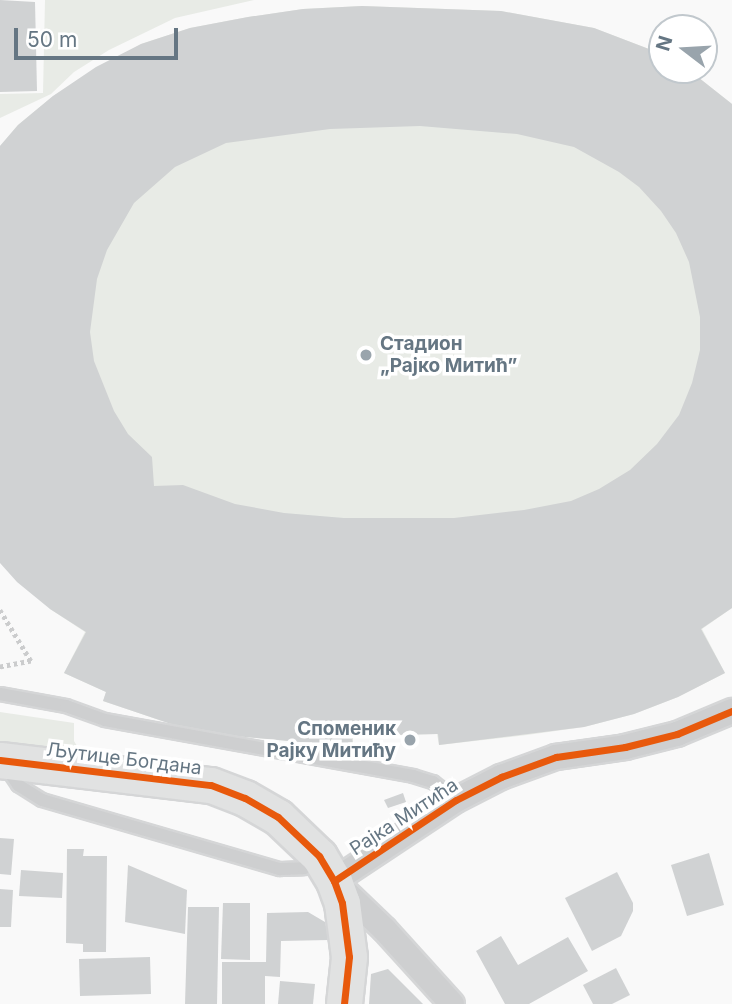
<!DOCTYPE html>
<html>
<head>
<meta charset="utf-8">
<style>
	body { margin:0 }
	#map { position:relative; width:732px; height:1004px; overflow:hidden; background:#f9f9f9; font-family:Inter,sans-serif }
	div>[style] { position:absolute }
	.green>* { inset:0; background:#e8ebe6 }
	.building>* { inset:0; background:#d0d2d3 }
	.path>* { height:4.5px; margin-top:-2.25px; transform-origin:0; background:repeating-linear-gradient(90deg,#cbcccd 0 3.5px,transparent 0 7px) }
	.roads { filter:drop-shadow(2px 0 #d5d6d7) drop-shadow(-2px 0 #d5d6d7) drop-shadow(0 2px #d5d6d7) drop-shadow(0 -2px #d5d6d7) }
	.lane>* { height:12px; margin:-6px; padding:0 6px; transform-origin:6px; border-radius:6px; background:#cecfd0 }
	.street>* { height:24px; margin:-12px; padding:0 12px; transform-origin:12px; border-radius:12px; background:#cecfd0 }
	.secondary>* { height:35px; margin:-17.5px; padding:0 17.5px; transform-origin:17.5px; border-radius:17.5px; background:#e1e2e2 }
	.cycleway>* { height:7px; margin:-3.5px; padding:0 3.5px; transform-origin:3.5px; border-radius:3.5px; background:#e8590c }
	.dots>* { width:19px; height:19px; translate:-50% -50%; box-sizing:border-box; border:4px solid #fff; border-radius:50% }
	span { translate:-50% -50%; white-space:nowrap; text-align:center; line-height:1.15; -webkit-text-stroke:7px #fff; paint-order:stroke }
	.poi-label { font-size:19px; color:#657683; font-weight:700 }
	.left { translate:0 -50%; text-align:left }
	.right { translate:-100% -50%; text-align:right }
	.street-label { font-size:19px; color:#657683 }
	.north { position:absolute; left:648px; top:14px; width:70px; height:70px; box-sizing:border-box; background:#fff; border:2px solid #c1c8cd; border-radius:50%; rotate:287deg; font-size:19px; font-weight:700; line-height:28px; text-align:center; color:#657683 }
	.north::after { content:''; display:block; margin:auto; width:24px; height:32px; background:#99a4ac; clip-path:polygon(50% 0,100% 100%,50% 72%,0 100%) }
	.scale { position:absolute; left:14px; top:28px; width:164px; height:32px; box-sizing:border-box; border:4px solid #657683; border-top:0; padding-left:9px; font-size:21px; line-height:24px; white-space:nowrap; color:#657683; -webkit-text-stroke:5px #fff; paint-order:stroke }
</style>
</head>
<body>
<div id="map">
	<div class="green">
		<i style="clip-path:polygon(45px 0,254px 0,175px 18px,109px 50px,74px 72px,51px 94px,0 118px,0 94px,43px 93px)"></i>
		<i style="clip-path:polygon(362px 6px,501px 11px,594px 28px,662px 54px,662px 70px,689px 70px,732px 104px,732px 608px,702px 629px,725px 673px,678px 697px,634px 714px,584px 727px,527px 735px,439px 745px,437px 734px,353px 736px,353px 747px,225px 735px,177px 726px,103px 701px,106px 692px,64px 673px,85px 632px,50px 609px,0 146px,18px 125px,53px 96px,141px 44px,190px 28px,248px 17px,303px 9px)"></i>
		<i style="clip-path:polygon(0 712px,74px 723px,74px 741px,83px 756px,0 744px)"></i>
	</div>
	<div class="building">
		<i style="clip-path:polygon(0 0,35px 2px,37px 91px,0 92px)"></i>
		<i style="clip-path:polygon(evenodd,362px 6px,501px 11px,594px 28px,662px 54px,662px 70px,689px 70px,732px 104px,732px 608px,701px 629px,725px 673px,678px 697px,634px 714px,584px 727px,439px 745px,438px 734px,352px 736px,353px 747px,225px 735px,177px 726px,103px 701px,106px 692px,64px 673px,86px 632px,50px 609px,17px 582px,0 563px,0 146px,18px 125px,53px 96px,96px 67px,141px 44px,190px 28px,248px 17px,303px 9px,362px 6px,420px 126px,517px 134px,574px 147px,619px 172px,639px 187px,661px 211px,676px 233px,689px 262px,700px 317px,700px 350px,692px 383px,679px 415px,657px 444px,630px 470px,599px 489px,571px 501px,524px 510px,454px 518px,344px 518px,284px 513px,235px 504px,183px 485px,154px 486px,152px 457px,128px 434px,114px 411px,94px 361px,90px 332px,97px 279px,107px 250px,134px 203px,175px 167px,226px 143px,330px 129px,420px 126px)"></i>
		<i style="clip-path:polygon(403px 793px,406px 802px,388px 808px,384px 800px)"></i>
		<i style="clip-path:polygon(0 838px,14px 839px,11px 875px,0 874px)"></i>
		<i style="clip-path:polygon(67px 849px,84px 849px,83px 856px,107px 856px,106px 952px,83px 952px,83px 944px,66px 943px)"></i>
		<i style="clip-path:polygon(709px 853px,724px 905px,687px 916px,671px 865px)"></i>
		<i style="clip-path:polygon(128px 865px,187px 890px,185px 934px,125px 922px)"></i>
		<i style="clip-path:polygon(21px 870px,63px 873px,62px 898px,19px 896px)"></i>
		<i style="clip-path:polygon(617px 872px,633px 903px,633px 911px,621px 936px,592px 951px,565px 898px)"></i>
		<i style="clip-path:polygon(0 889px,13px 890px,11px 927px,0 927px)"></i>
		<i style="clip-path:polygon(223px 903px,250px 903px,250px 960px,221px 959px)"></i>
		<i style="clip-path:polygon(188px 907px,219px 907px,217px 1004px,185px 1004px)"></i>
		<i style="clip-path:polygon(308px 912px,325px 922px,329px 940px,281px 941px,280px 977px,265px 976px,265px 1004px,222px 1004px,222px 962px,266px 962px,267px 913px)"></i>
		<i style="clip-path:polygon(501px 936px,518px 965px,568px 937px,588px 971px,529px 1004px,505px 1004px,476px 951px)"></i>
		<i style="clip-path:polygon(150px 957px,151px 994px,80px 996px,79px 959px)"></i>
		<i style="clip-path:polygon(616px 968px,630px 995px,612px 1004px,593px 1004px,583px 985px)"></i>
		<i style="clip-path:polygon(388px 969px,423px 1004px,369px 1004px,371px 974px)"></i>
		<i style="clip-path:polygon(280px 981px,315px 984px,313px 1004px,278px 1004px)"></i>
	</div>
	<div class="path">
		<i style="left:0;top:610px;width:60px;rotate:58.7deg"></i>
		<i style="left:31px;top:661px;width:32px;rotate:169deg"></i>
	</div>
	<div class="roads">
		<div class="lane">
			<i style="left:0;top:694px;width:67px;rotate:10.3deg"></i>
			<i style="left:66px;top:706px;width:41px;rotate:19.7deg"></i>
			<i style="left:105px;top:720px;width:313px;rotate:10.3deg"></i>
			<i style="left:413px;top:776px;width:21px;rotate:17deg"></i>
			<i style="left:433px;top:782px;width:29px;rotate:38deg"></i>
			<i style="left:6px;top:767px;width:22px;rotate:56deg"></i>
			<i style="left:18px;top:785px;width:28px;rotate:32deg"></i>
			<i style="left:42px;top:800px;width:248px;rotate:16.2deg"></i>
			<i style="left:280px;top:869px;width:24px;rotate:-2deg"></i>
			<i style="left:304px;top:868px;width:17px;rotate:-33deg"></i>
		</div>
		<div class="street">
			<i style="left:452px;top:1004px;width:101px;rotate:-132.2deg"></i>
			<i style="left:384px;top:929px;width:69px;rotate:-136.2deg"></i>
			<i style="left:334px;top:881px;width:146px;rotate:-33.6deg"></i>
			<i style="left:456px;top:800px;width:51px;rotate:-27.1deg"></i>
			<i style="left:501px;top:777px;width:59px;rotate:-20deg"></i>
			<i style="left:556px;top:757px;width:70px;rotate:-8.2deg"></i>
			<i style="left:625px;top:747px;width:54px;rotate:-14deg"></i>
			<i style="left:677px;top:734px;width:60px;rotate:-22.7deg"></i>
		</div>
		<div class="secondary">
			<i style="left:0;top:760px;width:212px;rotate:6.8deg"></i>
			<i style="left:211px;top:785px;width:36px;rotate:21deg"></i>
			<i style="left:245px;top:798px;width:38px;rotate:30deg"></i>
			<i style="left:278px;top:817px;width:57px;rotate:43.6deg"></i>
			<i style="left:319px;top:856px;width:29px;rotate:59deg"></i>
			<i style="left:334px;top:881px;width:23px;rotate:70deg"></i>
			<i style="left:342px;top:903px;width:54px;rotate:82.6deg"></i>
			<i style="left:349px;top:957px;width:47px;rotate:96.1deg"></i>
		</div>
	</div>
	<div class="cycleway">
		<i style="left:0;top:760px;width:212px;rotate:6.8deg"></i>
		<i style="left:211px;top:785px;width:36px;rotate:21deg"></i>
		<i style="left:245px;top:798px;width:38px;rotate:30deg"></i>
		<i style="left:278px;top:817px;width:57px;rotate:43.6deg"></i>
		<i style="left:319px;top:856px;width:29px;rotate:59deg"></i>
		<i style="left:334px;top:881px;width:23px;rotate:70deg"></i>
		<i style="left:342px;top:903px;width:54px;rotate:82.6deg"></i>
		<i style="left:349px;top:957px;width:47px;rotate:96.1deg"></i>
		<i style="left:334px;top:881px;width:146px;rotate:-33.6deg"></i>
		<i style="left:456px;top:800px;width:51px;rotate:-27.1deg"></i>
		<i style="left:501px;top:777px;width:59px;rotate:-20deg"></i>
		<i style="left:556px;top:757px;width:70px;rotate:-8.2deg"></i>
		<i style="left:625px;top:747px;width:54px;rotate:-14deg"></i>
		<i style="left:677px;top:734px;width:60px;rotate:-22.7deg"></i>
	</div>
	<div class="dots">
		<i style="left:366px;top:355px;background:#99a4ac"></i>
		<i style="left:410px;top:740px;background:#99a4ac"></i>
	</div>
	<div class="poi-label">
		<span class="left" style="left:380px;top:355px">Стадион<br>„Рајко Митић”</span>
		<span class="right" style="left:396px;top:740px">Споменик<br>Рајку Митићу</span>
	</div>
	<div class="street-label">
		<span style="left:124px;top:759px;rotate:7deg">Љутице Богдана</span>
		<span style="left:404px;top:817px;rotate:-33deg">Рајка Митића</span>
	</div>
	<div class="north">N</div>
	<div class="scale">50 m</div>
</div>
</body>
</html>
